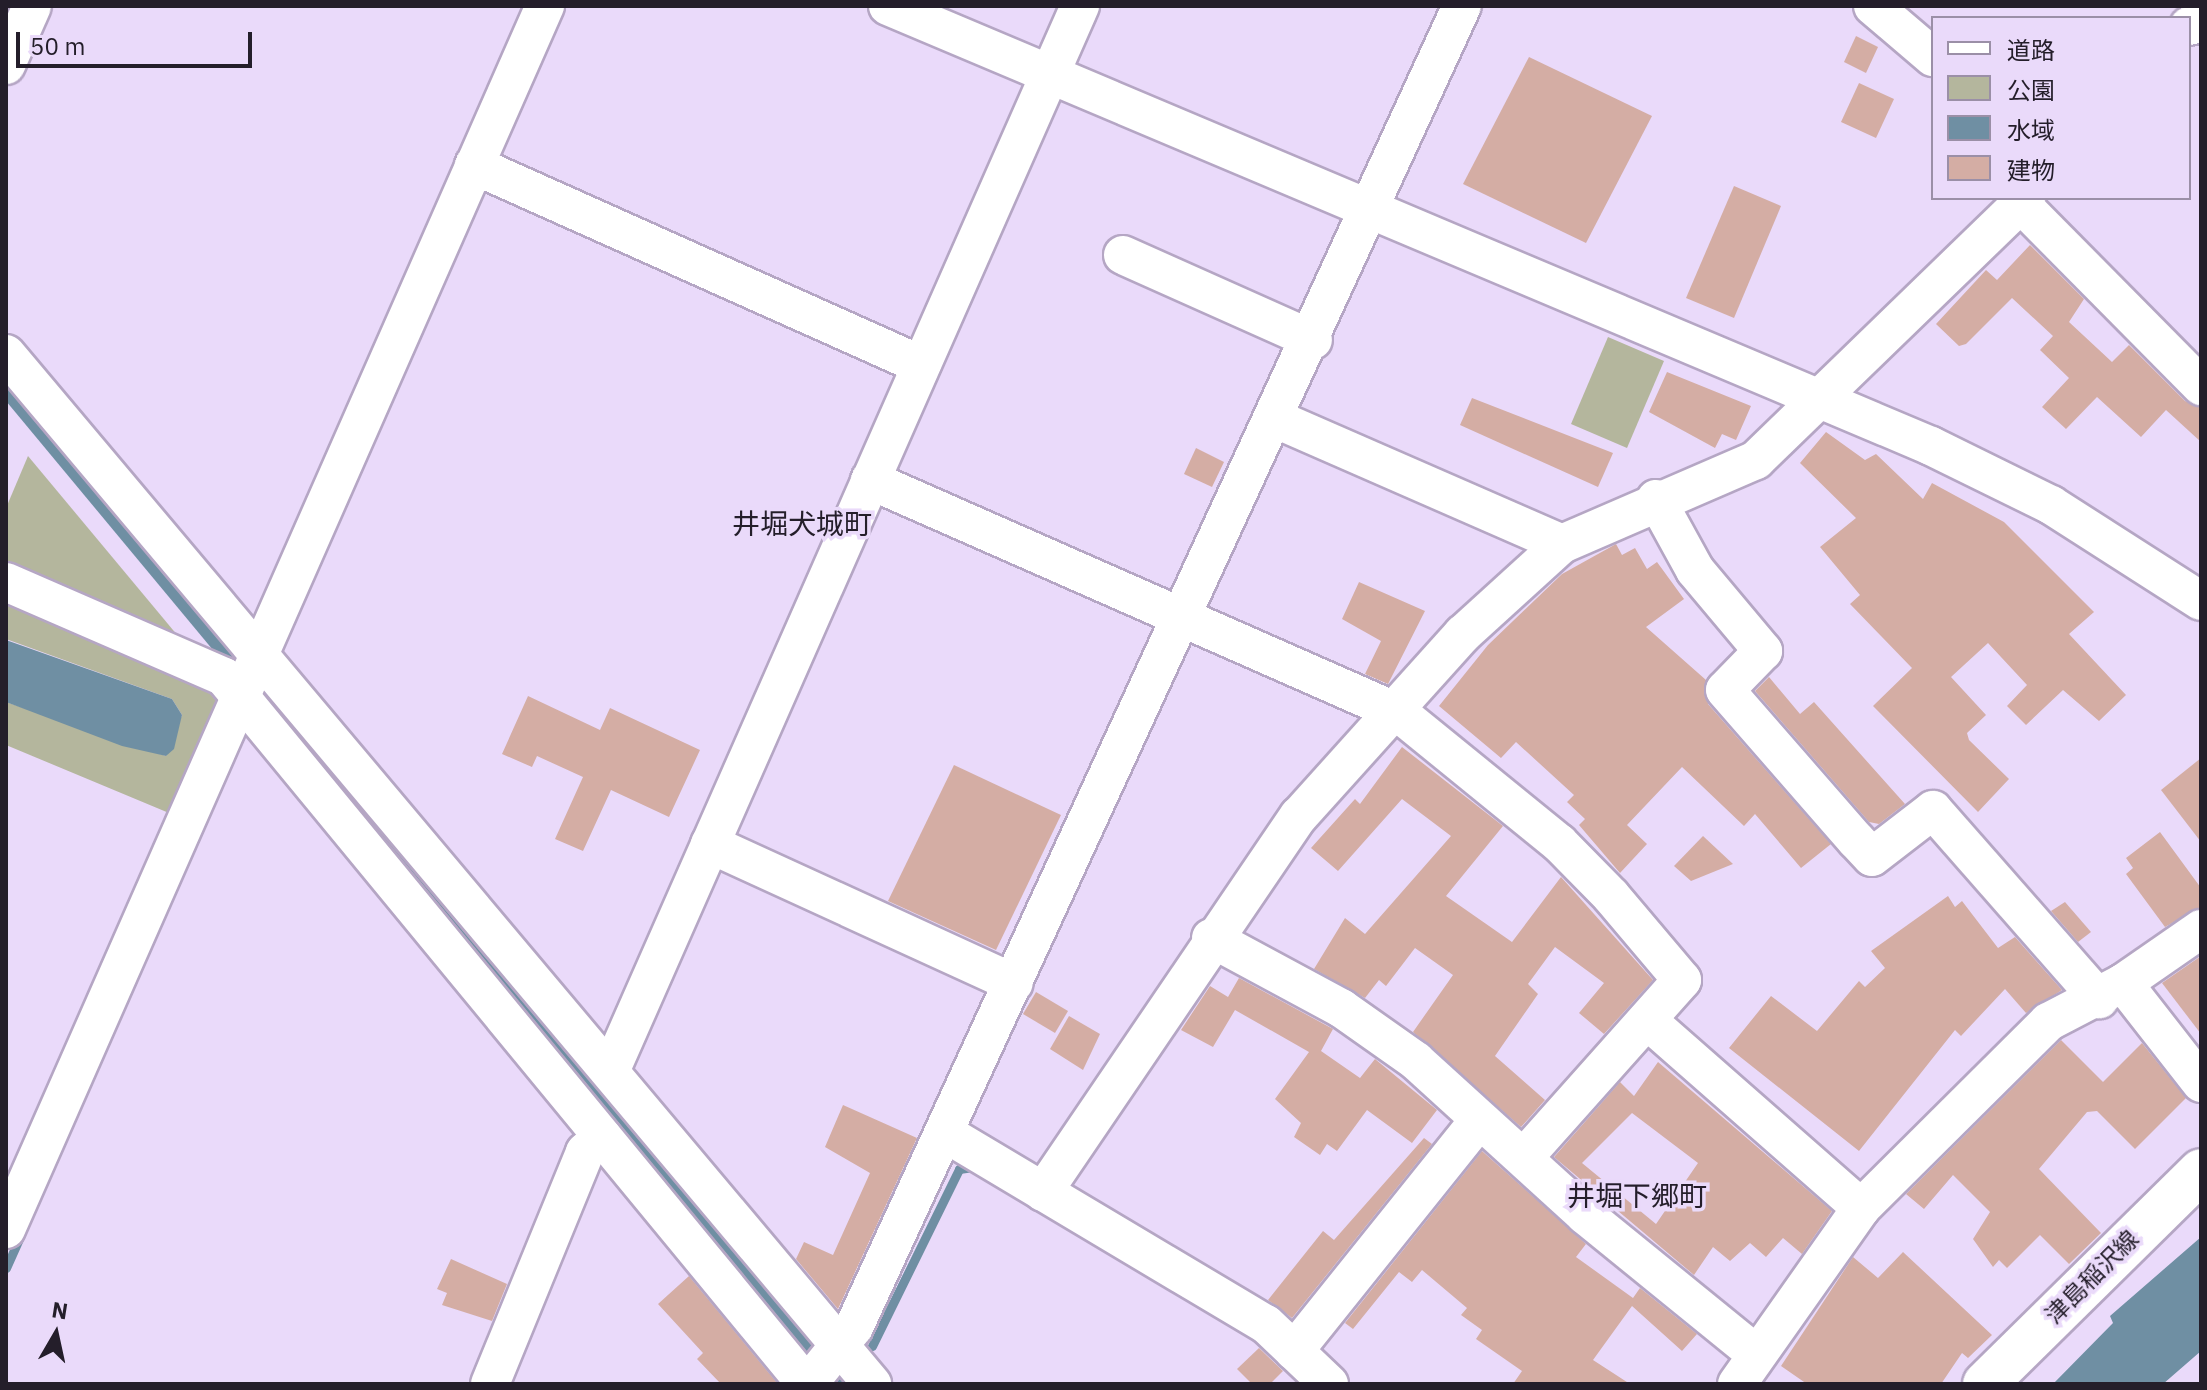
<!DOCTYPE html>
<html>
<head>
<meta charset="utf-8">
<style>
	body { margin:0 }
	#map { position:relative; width:2207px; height:1390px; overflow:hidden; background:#eadafa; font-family:"IBM Plex Sans","Noto Sans JP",sans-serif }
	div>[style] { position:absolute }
	.green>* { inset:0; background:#b4b69d }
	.water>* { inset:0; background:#6f8fa3 }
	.stream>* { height:9px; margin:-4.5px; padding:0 4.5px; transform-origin:4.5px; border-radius:4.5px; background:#6f8fa3 }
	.building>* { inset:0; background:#d4ada4 }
	.roads { filter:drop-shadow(2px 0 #b5a6c4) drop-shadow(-2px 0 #b5a6c4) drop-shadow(0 2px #b5a6c4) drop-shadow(0 -2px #b5a6c4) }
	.minor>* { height:38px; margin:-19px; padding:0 19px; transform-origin:19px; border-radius:19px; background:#fff }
	.major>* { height:44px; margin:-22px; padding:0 22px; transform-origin:22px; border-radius:22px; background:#fff }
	span { translate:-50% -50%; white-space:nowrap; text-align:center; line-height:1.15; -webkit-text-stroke:7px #eadafa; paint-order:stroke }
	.street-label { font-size:24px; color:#241e2a }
	.quarter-label { font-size:28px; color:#241e2a }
	.frame { position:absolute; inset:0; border:8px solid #241e2a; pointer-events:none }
	.legend { position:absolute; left:1931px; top:16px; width:260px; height:184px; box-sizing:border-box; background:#eadafa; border:2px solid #9b8fa7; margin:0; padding:10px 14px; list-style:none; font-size:24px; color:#241e2a }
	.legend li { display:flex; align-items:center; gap:16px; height:40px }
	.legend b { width:40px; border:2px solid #9b8fa7 }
	.north { position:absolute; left:16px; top:1294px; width:80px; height:80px; -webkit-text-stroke:6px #eadafa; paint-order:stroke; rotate:9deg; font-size:22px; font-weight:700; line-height:32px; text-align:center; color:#241e2a }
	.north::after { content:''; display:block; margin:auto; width:28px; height:36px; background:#241e2a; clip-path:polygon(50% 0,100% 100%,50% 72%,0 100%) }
	.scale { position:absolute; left:16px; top:32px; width:236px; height:36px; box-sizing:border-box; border:4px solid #241e2a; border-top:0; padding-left:10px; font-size:24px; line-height:28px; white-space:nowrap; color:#241e2a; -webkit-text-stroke:6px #eadafa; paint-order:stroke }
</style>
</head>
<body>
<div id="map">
	<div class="green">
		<i style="clip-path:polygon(1608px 337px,1664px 361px,1627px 448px,1571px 424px)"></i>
		<i style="clip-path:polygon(28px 456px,193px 654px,6px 576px,6px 508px)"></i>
		<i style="clip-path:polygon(6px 593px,213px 683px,219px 709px,169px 813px,6px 745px,6px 702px,166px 756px,182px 715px,172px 699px,6px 639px)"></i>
	</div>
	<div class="water">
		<i style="clip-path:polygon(6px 374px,839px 1375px,845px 1384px,823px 1384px,6px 401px)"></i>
		<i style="clip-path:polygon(6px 640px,172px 699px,182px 715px,174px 749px,166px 756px,122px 746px,6px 702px)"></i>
		<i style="clip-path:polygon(2201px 1237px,2201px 1351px,2163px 1384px,2053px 1384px,2113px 1323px,2110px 1316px)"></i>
	</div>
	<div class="stream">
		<i style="left:6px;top:1268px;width:36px;rotate:-66deg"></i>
		<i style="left:872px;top:1346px;width:197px;rotate:-63.8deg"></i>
		<i style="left:959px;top:1169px;width:14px;rotate:-8deg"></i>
	</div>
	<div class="building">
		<i style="clip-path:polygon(1856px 36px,1878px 47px,1866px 73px,1844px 62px)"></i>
		<i style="clip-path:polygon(1529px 57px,1652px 116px,1586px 243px,1463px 184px)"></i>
		<i style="clip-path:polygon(1859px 83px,1894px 99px,1876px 138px,1841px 122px)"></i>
		<i style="clip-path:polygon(1734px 186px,1781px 206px,1734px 318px,1686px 298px)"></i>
		<i style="clip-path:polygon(2030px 245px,2084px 299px,2069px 322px,2112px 362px,2129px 345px,2185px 401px,2201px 407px,2201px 442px,2166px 410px,2141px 437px,2097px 397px,2066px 429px,2042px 407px,2069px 378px,2040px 350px,2053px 336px,2012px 298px,1966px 344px,1959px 346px,1936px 324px,1986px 270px,1997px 280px)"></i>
		<i style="clip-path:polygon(1667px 372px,1751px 406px,1736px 440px,1722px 434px,1715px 448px,1649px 412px)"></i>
		<i style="clip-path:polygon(1472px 398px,1613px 453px,1598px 487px,1460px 425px)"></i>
		<i style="clip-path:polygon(1826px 432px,1865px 460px,1876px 454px,1923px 499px,1932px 483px,2004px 522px,2094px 612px,2069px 634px,2126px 695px,2099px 721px,2063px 690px,2026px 725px,2007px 706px,2027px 685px,1988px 643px,1951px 677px,1986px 715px,1967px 733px,1969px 740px,2009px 779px,1978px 812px,1873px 706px,1912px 668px,1850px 604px,1860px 595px,1820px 547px,1856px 518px,1800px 463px)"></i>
		<i style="clip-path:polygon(1196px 448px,1224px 462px,1212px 487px,1184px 474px)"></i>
		<i style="clip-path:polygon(1616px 544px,1622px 555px,1635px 548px,1647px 569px,1657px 562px,1684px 599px,1646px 627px,1706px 680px,1708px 704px,1831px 844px,1801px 868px,1755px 814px,1744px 826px,1682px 767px,1627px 825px,1647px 844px,1620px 873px,1579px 825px,1585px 819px,1567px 802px,1574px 795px,1516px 742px,1501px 758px,1439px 706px,1488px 645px,1562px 574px)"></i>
		<i style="clip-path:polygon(1359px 582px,1425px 611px,1388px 684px,1365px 674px,1381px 641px,1342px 619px)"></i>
		<i style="clip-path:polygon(1769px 677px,1800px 714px,1814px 702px,1905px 804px,1879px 824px,1869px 822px,1755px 691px)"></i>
		<i style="clip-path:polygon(528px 696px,600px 730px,610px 708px,700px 750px,669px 817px,611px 790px,583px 851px,555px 839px,583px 777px,537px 756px,532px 767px,502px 754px)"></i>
		<i style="clip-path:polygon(1402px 747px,1503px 826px,1446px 896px,1512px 942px,1561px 877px,1653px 980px,1604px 1034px,1579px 1013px,1604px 983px,1555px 947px,1528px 984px,1538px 994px,1495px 1056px,1545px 1100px,1521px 1127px,1413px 1032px,1453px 975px,1415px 948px,1386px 986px,1379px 980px,1365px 998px,1314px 969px,1345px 918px,1365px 934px,1451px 836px,1402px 799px,1338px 871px,1311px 848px,1355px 799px,1360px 804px)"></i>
		<i style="clip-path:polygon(2201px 758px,2201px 842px,2161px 790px)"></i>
		<i style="clip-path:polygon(954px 765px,1061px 815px,996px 950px,888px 901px)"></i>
		<i style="clip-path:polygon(2160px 832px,2201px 888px,2201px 907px,2165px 927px,2126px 874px,2133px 868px,2126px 858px)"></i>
		<i style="clip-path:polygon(1703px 836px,1733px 864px,1691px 881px,1674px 866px)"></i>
		<i style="clip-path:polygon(1948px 896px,1955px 907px,1962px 901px,1998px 948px,2015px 937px,2062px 990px,2026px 1013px,2005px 989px,1961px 1036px,1955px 1030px,1859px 1151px,1729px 1048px,1771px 996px,1817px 1031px,1859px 981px,1865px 987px,1885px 968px,1871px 951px)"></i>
		<i style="clip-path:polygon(2065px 902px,2091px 932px,2078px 942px,2051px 911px)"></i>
		<i style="clip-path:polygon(2201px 956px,2201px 1034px,2162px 983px)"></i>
		<i style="clip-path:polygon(1239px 978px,1333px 1029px,1321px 1051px,1360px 1078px,1375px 1059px,1437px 1110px,1412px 1143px,1367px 1110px,1337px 1151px,1327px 1144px,1320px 1155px,1294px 1137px,1301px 1123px,1275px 1099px,1309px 1052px,1235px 1010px,1213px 1047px,1181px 1030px,1210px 986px,1228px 997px)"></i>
		<i style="clip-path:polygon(1036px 992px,1068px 1011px,1055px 1033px,1023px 1014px)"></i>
		<i style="clip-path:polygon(1069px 1016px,1100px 1034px,1083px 1070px,1050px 1049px)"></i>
		<i style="clip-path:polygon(2061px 1040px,2103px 1082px,2142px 1043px,2186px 1098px,2135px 1149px,2097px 1111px,2087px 1112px,2039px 1169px,2101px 1233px,2069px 1264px,2040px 1235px,2007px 1268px,1999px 1260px,1993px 1267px,1973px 1239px,1990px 1212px,1953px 1175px,1924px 1209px,1906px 1194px)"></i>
		<i style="clip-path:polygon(evenodd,1658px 1062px,1832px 1211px,1802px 1254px,1783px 1238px,1766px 1257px,1750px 1243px,1730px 1261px,1713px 1247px,1694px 1275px,1554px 1157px,1620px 1082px,1634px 1096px,1658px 1062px,1632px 1113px,1698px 1163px,1656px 1224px,1582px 1163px,1632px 1113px)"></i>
		<i style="clip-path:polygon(843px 1105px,917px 1138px,838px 1309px,796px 1259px,804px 1242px,833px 1255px,870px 1173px,825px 1147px)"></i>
		<i style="clip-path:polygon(1424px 1138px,1432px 1144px,1292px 1318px,1268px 1300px,1323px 1231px,1334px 1240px)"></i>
		<i style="clip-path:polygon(1482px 1151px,1586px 1244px,1576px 1257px,1633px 1298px,1640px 1288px,1697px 1334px,1682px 1351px,1632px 1306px,1593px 1360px,1630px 1384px,1513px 1384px,1522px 1371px,1476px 1339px,1482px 1330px,1461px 1315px,1467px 1308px,1422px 1270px,1412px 1282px,1399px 1272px,1353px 1329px,1345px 1323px)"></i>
		<i style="clip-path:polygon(1903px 1252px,1992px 1335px,1968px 1358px,1962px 1353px,1941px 1384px,1807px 1384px,1781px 1366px,1853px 1257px,1878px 1278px)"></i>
		<i style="clip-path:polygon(451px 1259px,507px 1284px,492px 1321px,442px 1305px,447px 1293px,437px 1289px)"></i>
		<i style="clip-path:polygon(689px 1276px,778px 1384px,721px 1384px,697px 1359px,703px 1353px,658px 1304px)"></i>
		<i style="clip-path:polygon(1259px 1348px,1283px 1371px,1270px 1384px,1252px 1384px,1237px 1369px)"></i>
	</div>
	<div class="roads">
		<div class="minor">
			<i style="left:888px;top:6px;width:1132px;rotate:22.87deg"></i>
			<i style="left:1931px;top:446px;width:134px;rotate:26.2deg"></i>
			<i style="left:2051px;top:505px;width:178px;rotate:32.6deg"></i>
			<i style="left:1873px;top:6px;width:79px;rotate:40.4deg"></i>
			<i style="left:2189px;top:26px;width:12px;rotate:-14deg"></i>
			<i style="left:6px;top:65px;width:64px;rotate:-66.2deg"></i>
			<i style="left:474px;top:165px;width:490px;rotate:24.1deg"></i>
			<i style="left:2022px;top:205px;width:255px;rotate:45.3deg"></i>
			<i style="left:1123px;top:255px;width:208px;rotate:24.1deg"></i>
			<i style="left:6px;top:354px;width:1346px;rotate:49.94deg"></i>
			<i style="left:1276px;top:419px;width:312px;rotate:23.6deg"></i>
			<i style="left:870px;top:480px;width:578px;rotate:23.77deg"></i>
			<i style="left:1399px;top:713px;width:206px;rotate:39.1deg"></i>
			<i style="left:1559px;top:843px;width:74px;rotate:45.5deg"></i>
			<i style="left:1611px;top:896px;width:110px;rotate:49.8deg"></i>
			<i style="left:1682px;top:980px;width:236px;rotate:131.7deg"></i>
			<i style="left:1656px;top:499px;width:81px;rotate:61.2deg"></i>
			<i style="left:1695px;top:570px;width:106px;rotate:50deg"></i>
			<i style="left:1763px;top:651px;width:54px;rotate:134.3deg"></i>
			<i style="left:1725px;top:690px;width:199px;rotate:48.9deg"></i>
			<i style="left:1856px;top:840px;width:23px;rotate:47deg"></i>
			<i style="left:1872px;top:857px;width:77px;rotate:-37.6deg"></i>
			<i style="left:1933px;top:810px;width:252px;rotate:48.7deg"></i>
			<i style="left:6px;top:582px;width:238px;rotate:23.5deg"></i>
			<i style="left:224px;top:677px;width:916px;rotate:50.54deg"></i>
			<i style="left:710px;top:844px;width:334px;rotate:24.6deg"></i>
			<i style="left:1211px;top:938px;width:148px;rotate:28.3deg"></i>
			<i style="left:1341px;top:1008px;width:92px;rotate:35.2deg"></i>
			<i style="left:1416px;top:1061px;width:229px;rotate:42.3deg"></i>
			<i style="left:1585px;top:1215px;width:220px;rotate:39.1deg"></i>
			<i style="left:2123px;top:983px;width:95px;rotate:-34.7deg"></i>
			<i style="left:1647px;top:1020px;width:285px;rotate:41.3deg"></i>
			<i style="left:612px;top:1067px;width:1160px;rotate:-66.2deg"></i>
			<i style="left:945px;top:1133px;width:374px;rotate:30.8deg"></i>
			<i style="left:1266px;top:1324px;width:87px;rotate:43.6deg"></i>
			<i style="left:1043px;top:1192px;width:455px;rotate:-55.8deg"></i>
			<i style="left:1299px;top:816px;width:245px;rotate:-48deg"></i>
			<i style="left:1463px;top:634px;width:134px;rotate:-42.3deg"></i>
			<i style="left:1562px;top:544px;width:211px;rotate:-23.4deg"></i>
			<i style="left:1756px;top:460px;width:376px;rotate:-44.1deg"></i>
			<i style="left:6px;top:1229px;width:1337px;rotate:-66.22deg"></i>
			<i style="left:1294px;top:1351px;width:295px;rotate:-51.3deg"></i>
			<i style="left:490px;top:1384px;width:251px;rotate:-67.7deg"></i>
			<i style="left:585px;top:1152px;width:23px;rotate:-41deg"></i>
			<i style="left:808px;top:1384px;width:73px;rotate:-51.1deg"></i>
			<i style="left:854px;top:1327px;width:1454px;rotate:-65.29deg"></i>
			<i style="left:1737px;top:1384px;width:215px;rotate:-54.8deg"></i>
			<i style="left:1861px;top:1208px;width:264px;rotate:-44.8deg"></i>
			<i style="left:2048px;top:1022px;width:85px;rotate:-27.5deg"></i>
			<i style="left:2123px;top:983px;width:127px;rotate:52deg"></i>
		</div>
		<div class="major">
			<i style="left:1985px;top:1384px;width:303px;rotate:-44.6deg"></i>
		</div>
	</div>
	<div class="street-label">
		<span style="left:2092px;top:1277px;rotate:-45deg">津島稲沢線</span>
	</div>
	<div class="quarter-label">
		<span style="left:802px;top:524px">井堀犬城町</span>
		<span style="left:1637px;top:1196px">井堀下郷町</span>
	</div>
	<div class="frame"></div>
	<ul class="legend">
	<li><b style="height:10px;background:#fff"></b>道路</li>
	<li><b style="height:22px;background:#b4b69d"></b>公園</li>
	<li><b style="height:22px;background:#6f8fa3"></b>水域</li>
	<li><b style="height:22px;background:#d4ada4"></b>建物</li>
	</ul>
	<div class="north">N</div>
	<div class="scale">50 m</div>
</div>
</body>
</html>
